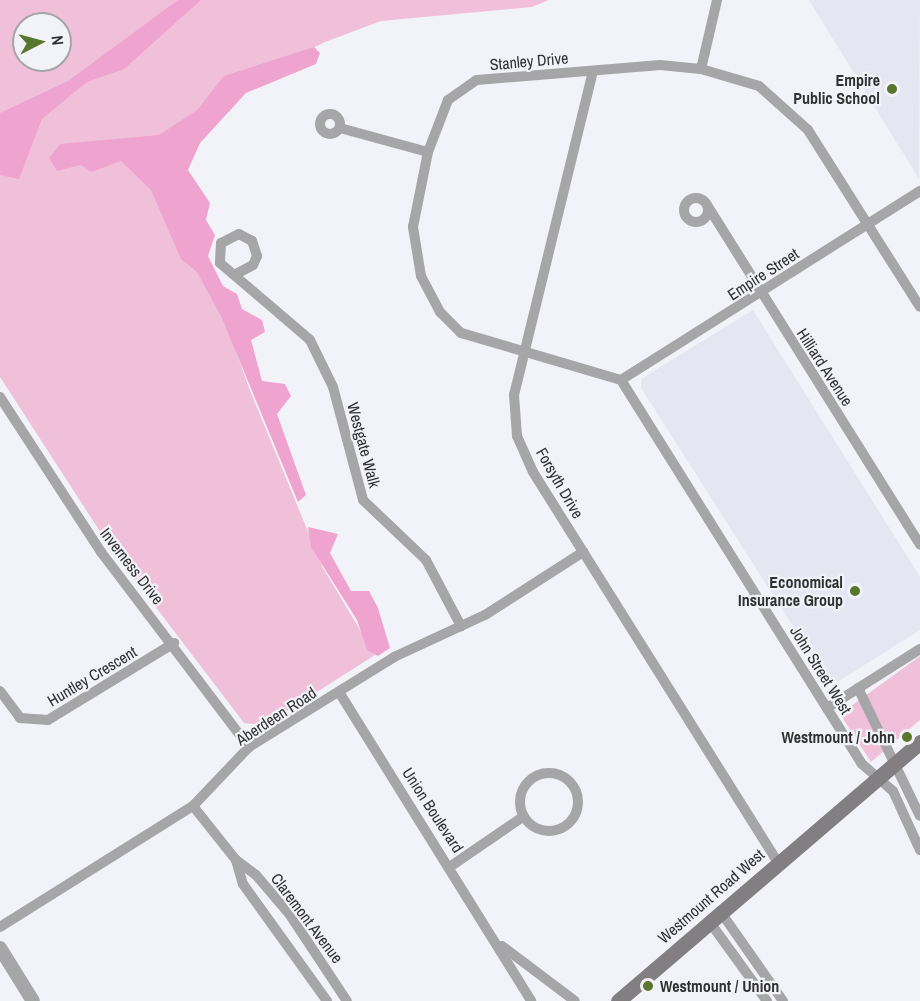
<!DOCTYPE html>
<html>
<head>
<meta charset="utf-8">
<style>
	body { margin:0 }
	#map { position:relative; width:920px; height:1001px; overflow:hidden; background:#f2f3f8; font-family:"Archivo Narrow",sans-serif }
	div>[style] { position:absolute }
	.built>* { inset:0; background:#e5e6f2 }
	.green>* { inset:0; background:#f0c0da }
	.forest>* { inset:0; background:#efa3cf }
	.minor>* { height:10px; margin:-5px; padding:0 5px; transform-origin:5px; border-radius:5px; background:#a6a5a7 }
	.minor>.ring { margin:-5px; padding:0; box-sizing:content-box; background:none; border:10px solid #a6a5a7; border-radius:50% }
	.tertiary>* { height:14px; margin:-7px; padding:0 7px; transform-origin:7px; border-radius:7px; background:#a6a5a7 }
	.secondary>* { height:15px; margin:-7.5px; padding:0 7.5px; transform-origin:7.5px; border-radius:7.5px; background:#817f82 }
	.dots>* { width:16px; height:16px; translate:-50% -50%; box-sizing:border-box; border:3px solid #f2f3f8; border-radius:50% }
	span { translate:-50% -50%; white-space:nowrap; text-align:center; line-height:1.15; -webkit-text-stroke:4.5px #f2f3f8; paint-order:stroke }
	.street-label { font-size:16px; color:#313133 }
	.poi-label { font-size:16px; color:#313133; font-weight:700 }
	.right { translate:-100% -50%; text-align:right }
	.left { translate:0 -50%; text-align:left }
	.north { position:absolute; left:12px; top:12px; width:60px; height:60px; box-sizing:border-box; background:#f2f3f8; border:2px solid #a5a5a9; border-radius:50%; rotate:84deg; font-size:16px; font-weight:700; line-height:24px; text-align:center; color:#313133 }
	.north::after { content:''; display:block; margin:auto; width:21px; height:27px; background:#58762c; clip-path:polygon(50% 0,100% 100%,50% 72%,0 100%) }
</style>
</head>
<body>
<div id="map">
	<div class="built">
		<i style="clip-path:polygon(809px 0,920px 0,919px 179px)"></i>
		<i style="clip-path:polygon(753px 310px,920px 577px,920px 630px,831px 686px,641px 388px,641px 379px)"></i>
	</div>
	<div class="green">
		<i style="clip-path:polygon(evenodd,0 0,549px 0,532px 7px,381px 21px,325px 42px,259px 76px,170px 170px,251px 393px,323px 568px,375px 655px,265px 725px,244px 723px,110px 547px,0 377px,0 0,24px 24px,60px 24px,60px 60px,24px 60px,24px 24px)"></i>
		<i style="clip-path:polygon(920px 656px,920px 720px,871px 762px,840px 714px)"></i>
	</div>
	<div class="forest">
		<i style="clip-path:polygon(178px 0,201px 0,124px 69px,87px 82px,42px 119px,19px 179px,0 175px,0 113px,68px 81px)"></i>
		<i style="clip-path:polygon(314px 47px,320px 53px,316px 64px,246px 93px,200px 143px,188px 170px,210px 203px,206px 220px,215px 235px,208px 256px,223px 286px,237px 294px,242px 309px,262px 320px,265px 332px,251px 340px,262px 381px,285px 384px,291px 396px,277px 414px,306px 495px,298px 502px,221px 316px,197px 272px,181px 259px,151px 190px,121px 161px,91px 172px,81px 165px,57px 171px,49px 158px,60px 144px,159px 135px,197px 110px,224px 76px)"></i>
		<i style="clip-path:polygon(308px 527px,338px 534px,330px 553px,351px 591px,369px 591px,378px 608px,390px 648px,378px 656px,367px 650px,357px 620px,311px 547px)"></i>
	</div>
	<div class="minor">
		<i style="left:701px;top:69px;width:71px;rotate:-76.9deg"></i>
		<i style="left:593px;top:71px;width:333px;rotate:103.7deg"></i>
		<i style="left:514px;top:395px;width:41px;rotate:85.8deg"></i>
		<i style="left:517px;top:436px;width:39px;rotate:66deg"></i>
		<i style="left:533px;top:472px;width:461px;rotate:57.9deg"></i>
		<i class="ring" style="left:320px;top:114px;width:10px;height:10px"></i>
		<i style="left:340px;top:128px;width:91px;rotate:15.3deg"></i>
		<i class="ring" style="left:684px;top:198px;width:14px;height:14px"></i>
		<i style="left:707px;top:205px;width:401px;rotate:57.9deg"></i>
		<i style="left:238px;top:273px;width:17px;rotate:-28deg"></i>
		<i style="left:253px;top:265px;width:10px;rotate:-66deg"></i>
		<i style="left:257px;top:256px;width:16px;rotate:-108deg"></i>
		<i style="left:252px;top:241px;width:15px;rotate:-152deg"></i>
		<i style="left:239px;top:234px;width:20px;rotate:153deg"></i>
		<i style="left:221px;top:243px;width:20px;rotate:93deg"></i>
		<i style="left:220px;top:263px;width:118px;rotate:40.5deg"></i>
		<i style="left:310px;top:340px;width:52px;rotate:63.9deg"></i>
		<i style="left:333px;top:387px;width:117px;rotate:75.1deg"></i>
		<i style="left:363px;top:500px;width:87px;rotate:43.6deg"></i>
		<i style="left:426px;top:560px;width:75px;rotate:62.1deg"></i>
		<i style="left:621px;top:380px;width:167px;rotate:-163.6deg"></i>
		<i style="left:461px;top:333px;width:30px;rotate:-135deg"></i>
		<i style="left:440px;top:312px;width:41px;rotate:-117.8deg"></i>
		<i style="left:421px;top:276px;width:50px;rotate:-99.3deg"></i>
		<i style="left:413px;top:227px;width:76px;rotate:-78.7deg"></i>
		<i style="left:428px;top:152px;width:56px;rotate:-69deg"></i>
		<i style="left:448px;top:100px;width:35px;rotate:-35deg"></i>
		<i style="left:477px;top:80px;width:184px;rotate:-4.7deg"></i>
		<i style="left:660px;top:65px;width:41px;rotate:5.6deg"></i>
		<i style="left:701px;top:69px;width:60px;rotate:16.3deg"></i>
		<i style="left:759px;top:86px;width:66px;rotate:41.9deg"></i>
		<i style="left:808px;top:130px;width:209px;rotate:57.7deg"></i>
		<i style="left:621px;top:380px;width:453px;rotate:57.9deg"></i>
		<i style="left:862px;top:764px;width:41px;rotate:41.1deg"></i>
		<i style="left:893px;top:791px;width:65px;rotate:65.4deg"></i>
		<i style="left:621px;top:380px;width:354px;rotate:-32.3deg"></i>
		<i style="left:0;top:397px;width:185px;rotate:56.9deg"></i>
		<i style="left:101px;top:552px;width:245px;rotate:52.8deg"></i>
		<i style="left:858px;top:688px;width:142px;rotate:64.2deg"></i>
		<i style="left:0;top:691px;width:34px;rotate:53deg"></i>
		<i style="left:20px;top:718px;width:28px;rotate:4deg"></i>
		<i style="left:48px;top:720px;width:148px;rotate:-31.4deg"></i>
		<i style="left:339px;top:692px;width:364px;rotate:58.1deg"></i>
		<i style="left:827px;top:708px;width:110px;rotate:-32.4deg"></i>
		<i class="ring" style="left:520px;top:773px;width:48px;height:48px"></i>
		<i style="left:193px;top:806px;width:69px;rotate:51.5deg"></i>
		<i style="left:236px;top:860px;width:25px;rotate:37deg"></i>
		<i style="left:256px;top:875px;width:52px;rotate:49.6deg"></i>
		<i style="left:290px;top:915px;width:103px;rotate:56.5deg"></i>
		<i style="left:236px;top:860px;width:25px;rotate:74deg"></i>
		<i style="left:243px;top:884px;width:144px;rotate:54.3deg"></i>
		<i style="left:451px;top:866px;width:88px;rotate:-34.4deg"></i>
		<i style="left:720px;top:911px;width:110px;rotate:55deg"></i>
		<i style="left:709px;top:921px;width:99px;rotate:54.1deg"></i>
		<i style="left:0;top:927px;width:228px;rotate:-32.1deg"></i>
		<i style="left:193px;top:806px;width:81px;rotate:-46.5deg"></i>
		<i style="left:249px;top:747px;width:171px;rotate:-31.8deg"></i>
		<i style="left:394px;top:657px;width:100px;rotate:-24.8deg"></i>
		<i style="left:485px;top:615px;width:117px;rotate:-32.7deg"></i>
		<i style="left:502px;top:946px;width:91px;rotate:37deg"></i>
	</div>
	<div class="tertiary">
		<i style="left:0;top:948px;width:62px;rotate:58.1deg"></i>
	</div>
	<div class="secondary">
		<i style="left:618px;top:1001px;width:398px;rotate:-40.6deg"></i>
	</div>
	<div class="dots">
		<i style="left:892px;top:89px;background:#58762c"></i>
		<i style="left:855px;top:591px;background:#58762c"></i>
		<i style="left:907px;top:737px;background:#58762c"></i>
		<i style="left:648px;top:986px;background:#58762c"></i>
	</div>
	<div class="street-label">
		<span style="left:529px;top:61px;rotate:-5deg">Stanley Drive</span>
		<span style="left:763px;top:274px;rotate:-33deg">Empire Street</span>
		<span style="left:825px;top:367px;rotate:57deg">Hilliard Avenue</span>
		<span style="left:364px;top:445px;rotate:75deg">Westgate Walk</span>
		<span style="left:560px;top:483px;rotate:60deg">Forsyth Drive</span>
		<span style="left:132px;top:566px;rotate:52deg">Inverness Drive</span>
		<span style="left:821px;top:670px;rotate:58deg">John Street West</span>
		<span style="left:92px;top:676px;rotate:-31deg">Huntley Crescent</span>
		<span style="left:276px;top:716px;rotate:-33deg">Aberdeen Road</span>
		<span style="left:433px;top:810px;rotate:57deg">Union Boulevard</span>
		<span style="left:711px;top:896px;rotate:-41deg">Westmount Road West</span>
		<span style="left:307px;top:918px;rotate:53deg">Claremont Avenue</span>
	</div>
	<div class="poi-label">
		<span class="right" style="left:880px;top:89px">Empire<br>Public School</span>
		<span class="right" style="left:843px;top:591px">Economical<br>Insurance Group</span>
		<span class="right" style="left:895px;top:737px">Westmount / John</span>
		<span class="left" style="left:660px;top:986px">Westmount / Union</span>
	</div>
	<div class="north">N</div>
</div>
</body>
</html>
